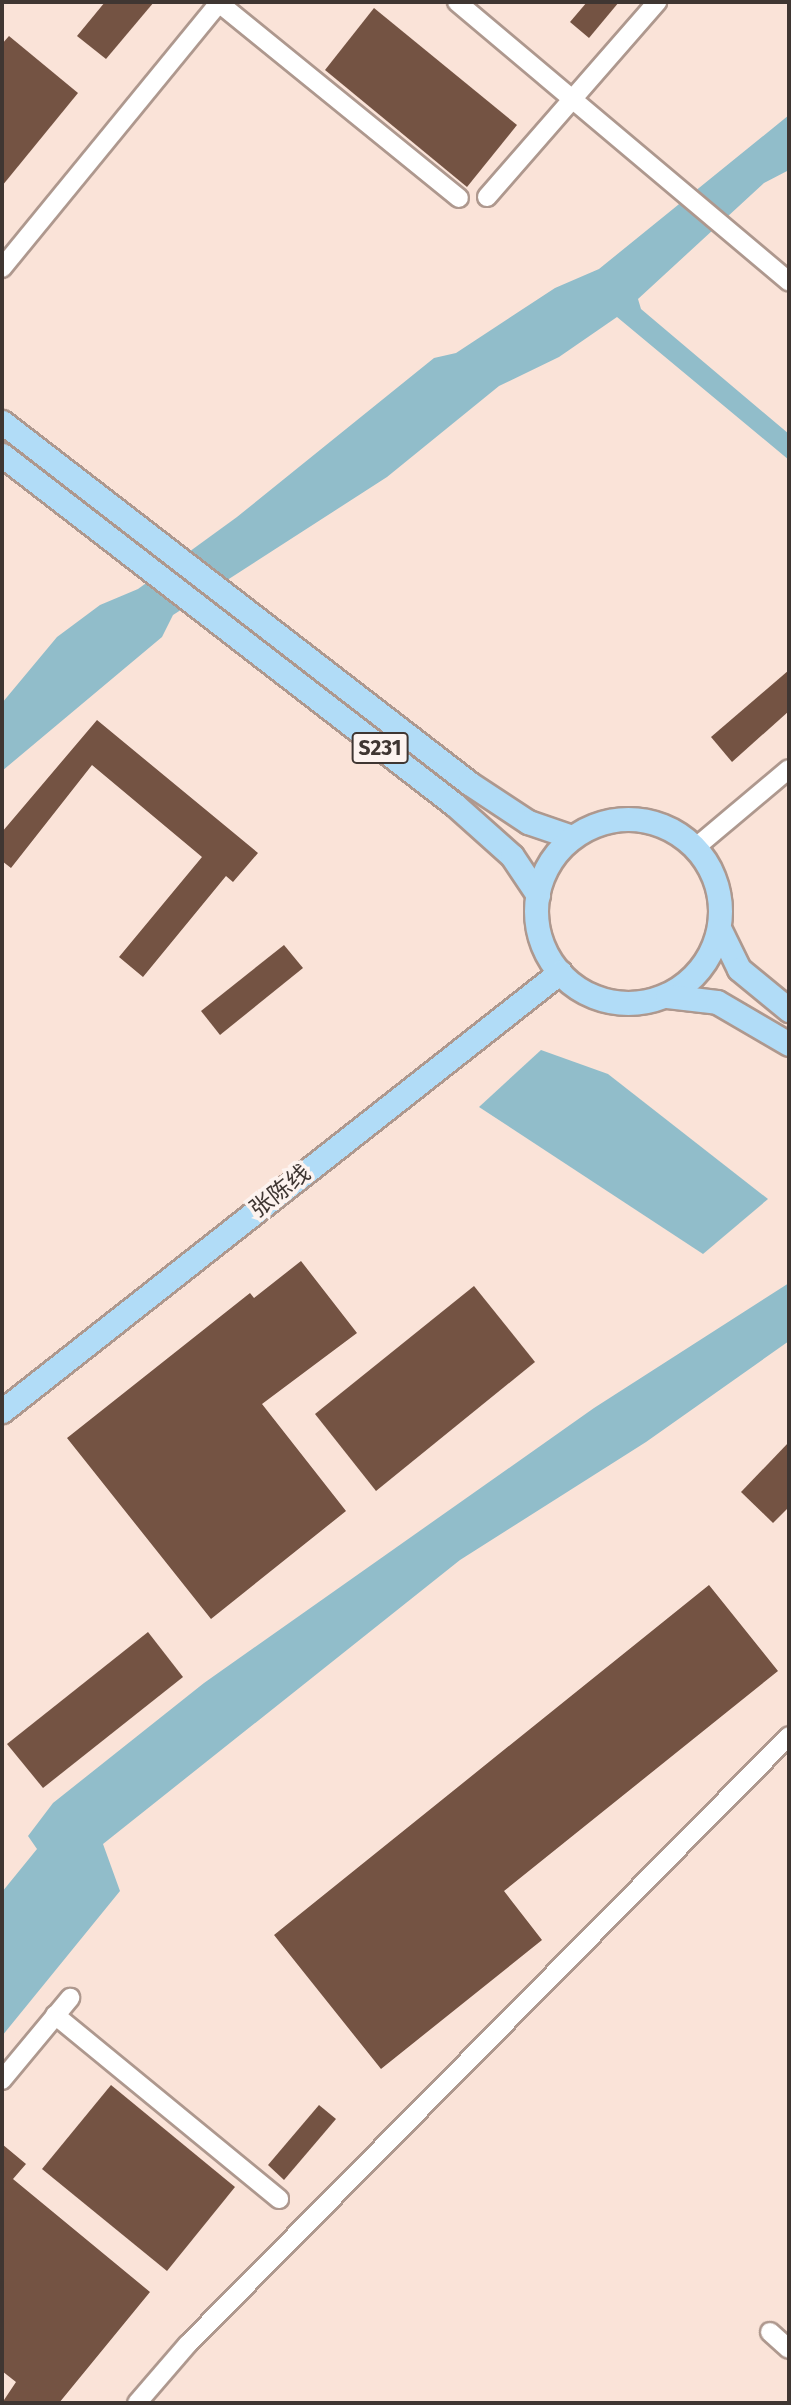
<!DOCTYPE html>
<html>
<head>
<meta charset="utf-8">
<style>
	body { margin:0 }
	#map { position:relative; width:791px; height:2405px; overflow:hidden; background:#fae3d8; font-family:"Fira Sans","Noto Sans SC",sans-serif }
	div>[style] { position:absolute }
	.water>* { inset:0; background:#91bdca }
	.building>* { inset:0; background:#745343 }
	.roads { filter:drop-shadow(2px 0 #ae988e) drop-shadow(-2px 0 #ae988e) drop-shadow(0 2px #ae988e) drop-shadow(0 -2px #ae988e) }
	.minor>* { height:18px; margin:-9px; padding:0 9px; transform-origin:9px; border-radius:9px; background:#fff }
	.major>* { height:23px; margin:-11.5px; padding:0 11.5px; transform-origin:11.5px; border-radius:11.5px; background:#b1dcf7 }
	.major>.ring { margin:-11.5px; padding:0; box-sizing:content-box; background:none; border:23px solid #b1dcf7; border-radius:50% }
	span { translate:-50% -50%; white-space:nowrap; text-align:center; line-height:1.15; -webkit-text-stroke:7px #fdf3ef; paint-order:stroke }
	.shield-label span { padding:2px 5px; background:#fdf3ef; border:2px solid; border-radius:5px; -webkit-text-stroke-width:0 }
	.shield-label { font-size:21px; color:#3f3632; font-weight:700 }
	.street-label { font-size:23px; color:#3f3632 }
	.frame { position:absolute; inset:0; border:4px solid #3f3632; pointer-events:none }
</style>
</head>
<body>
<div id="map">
	<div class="water">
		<i style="clip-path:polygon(789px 115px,789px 170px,764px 183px,638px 299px,641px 309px,789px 434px,789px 460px,617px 317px,559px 357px,499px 386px,387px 477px,173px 615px,162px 637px,2px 771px,2px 703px,57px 637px,100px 605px,138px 589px,237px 517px,434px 358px,456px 353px,555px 288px,599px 269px)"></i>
		<i style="clip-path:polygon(541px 1050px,608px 1074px,768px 1199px,703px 1254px,479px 1107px)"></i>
		<i style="clip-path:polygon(789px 1283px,789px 1341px,646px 1442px,460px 1560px,103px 1844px,120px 1891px,2px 2036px,2px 1892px,37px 1849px,28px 1836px,53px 1803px,204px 1683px,594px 1408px)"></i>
	</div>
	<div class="building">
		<i style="clip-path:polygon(105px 2px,154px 2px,106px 59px,77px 36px)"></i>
		<i style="clip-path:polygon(587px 2px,619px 2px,589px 38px,570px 22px)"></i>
		<i style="clip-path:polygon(374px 8px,517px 125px,467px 187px,325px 70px)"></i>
		<i style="clip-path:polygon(9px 36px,78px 93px,2px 186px,2px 44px)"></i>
		<i style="clip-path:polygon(789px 670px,789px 711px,732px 762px,711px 737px)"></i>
		<i style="clip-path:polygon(97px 720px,258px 853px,233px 882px,226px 876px,143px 977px,119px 957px,202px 857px,92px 765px,11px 868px,2px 861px,2px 832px)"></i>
		<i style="clip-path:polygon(284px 945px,303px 968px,220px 1035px,201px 1011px)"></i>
		<i style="clip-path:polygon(301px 1261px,357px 1333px,262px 1404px,346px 1511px,211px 1619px,67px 1438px,250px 1293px,254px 1298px)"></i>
		<i style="clip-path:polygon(474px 1286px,535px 1362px,376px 1491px,315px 1414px)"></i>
		<i style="clip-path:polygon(789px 1442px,789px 1507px,773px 1523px,741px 1492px)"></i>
		<i style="clip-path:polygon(709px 1585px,778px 1671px,504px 1891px,542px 1940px,381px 2069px,274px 1935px)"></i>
		<i style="clip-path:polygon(148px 1632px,183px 1677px,43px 1788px,7px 1744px)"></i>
		<i style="clip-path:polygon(111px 2085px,235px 2187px,167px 2271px,42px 2169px)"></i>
		<i style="clip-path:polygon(319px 2105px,336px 2119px,284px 2180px,268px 2165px)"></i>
		<i style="clip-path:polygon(2px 2144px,26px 2164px,13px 2179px,150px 2292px,59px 2403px,2px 2403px,16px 2382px,2px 2371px)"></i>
	</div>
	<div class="roads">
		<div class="minor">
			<i style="left:457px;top:2px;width:434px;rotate:40.1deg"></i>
			<i style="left:219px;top:3px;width:309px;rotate:39.1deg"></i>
			<i style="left:487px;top:197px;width:259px;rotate:-48.9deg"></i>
			<i style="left:2px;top:268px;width:344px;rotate:-50.7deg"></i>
			<i style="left:696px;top:847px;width:121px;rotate:-40deg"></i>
			<i style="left:55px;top:2015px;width:290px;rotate:39.4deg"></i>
			<i style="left:2px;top:2080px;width:107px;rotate:-50.3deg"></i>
			<i style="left:770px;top:2332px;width:25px;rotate:42deg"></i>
			<i style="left:137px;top:2403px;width:77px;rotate:-49.2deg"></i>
			<i style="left:187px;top:2345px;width:856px;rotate:-45.33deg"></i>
		</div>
		<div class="major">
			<i style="left:2px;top:422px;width:590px;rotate:37.7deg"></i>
			<i style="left:469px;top:783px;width:71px;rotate:33.5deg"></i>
			<i style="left:528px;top:822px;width:46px;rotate:18.8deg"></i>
			<i style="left:2px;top:455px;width:572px;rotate:37.69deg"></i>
			<i style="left:455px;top:805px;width:76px;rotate:41.8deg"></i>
			<i style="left:512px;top:856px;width:47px;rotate:56.3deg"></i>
			<i class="ring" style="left:536px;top:819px;width:161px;height:161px"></i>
			<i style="left:720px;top:930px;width:43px;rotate:64deg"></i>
			<i style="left:739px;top:969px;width:65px;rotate:39.4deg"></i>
			<i style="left:667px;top:996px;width:50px;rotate:6.8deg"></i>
			<i style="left:717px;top:1002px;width:83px;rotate:30.3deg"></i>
			<i style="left:2px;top:1411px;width:710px;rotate:-38.19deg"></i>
		</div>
	</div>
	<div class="shield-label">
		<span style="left:380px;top:748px">S231</span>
	</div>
	<div class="street-label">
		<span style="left:280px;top:1191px;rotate:-38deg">张陈线</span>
	</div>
	<div class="frame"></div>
</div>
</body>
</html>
